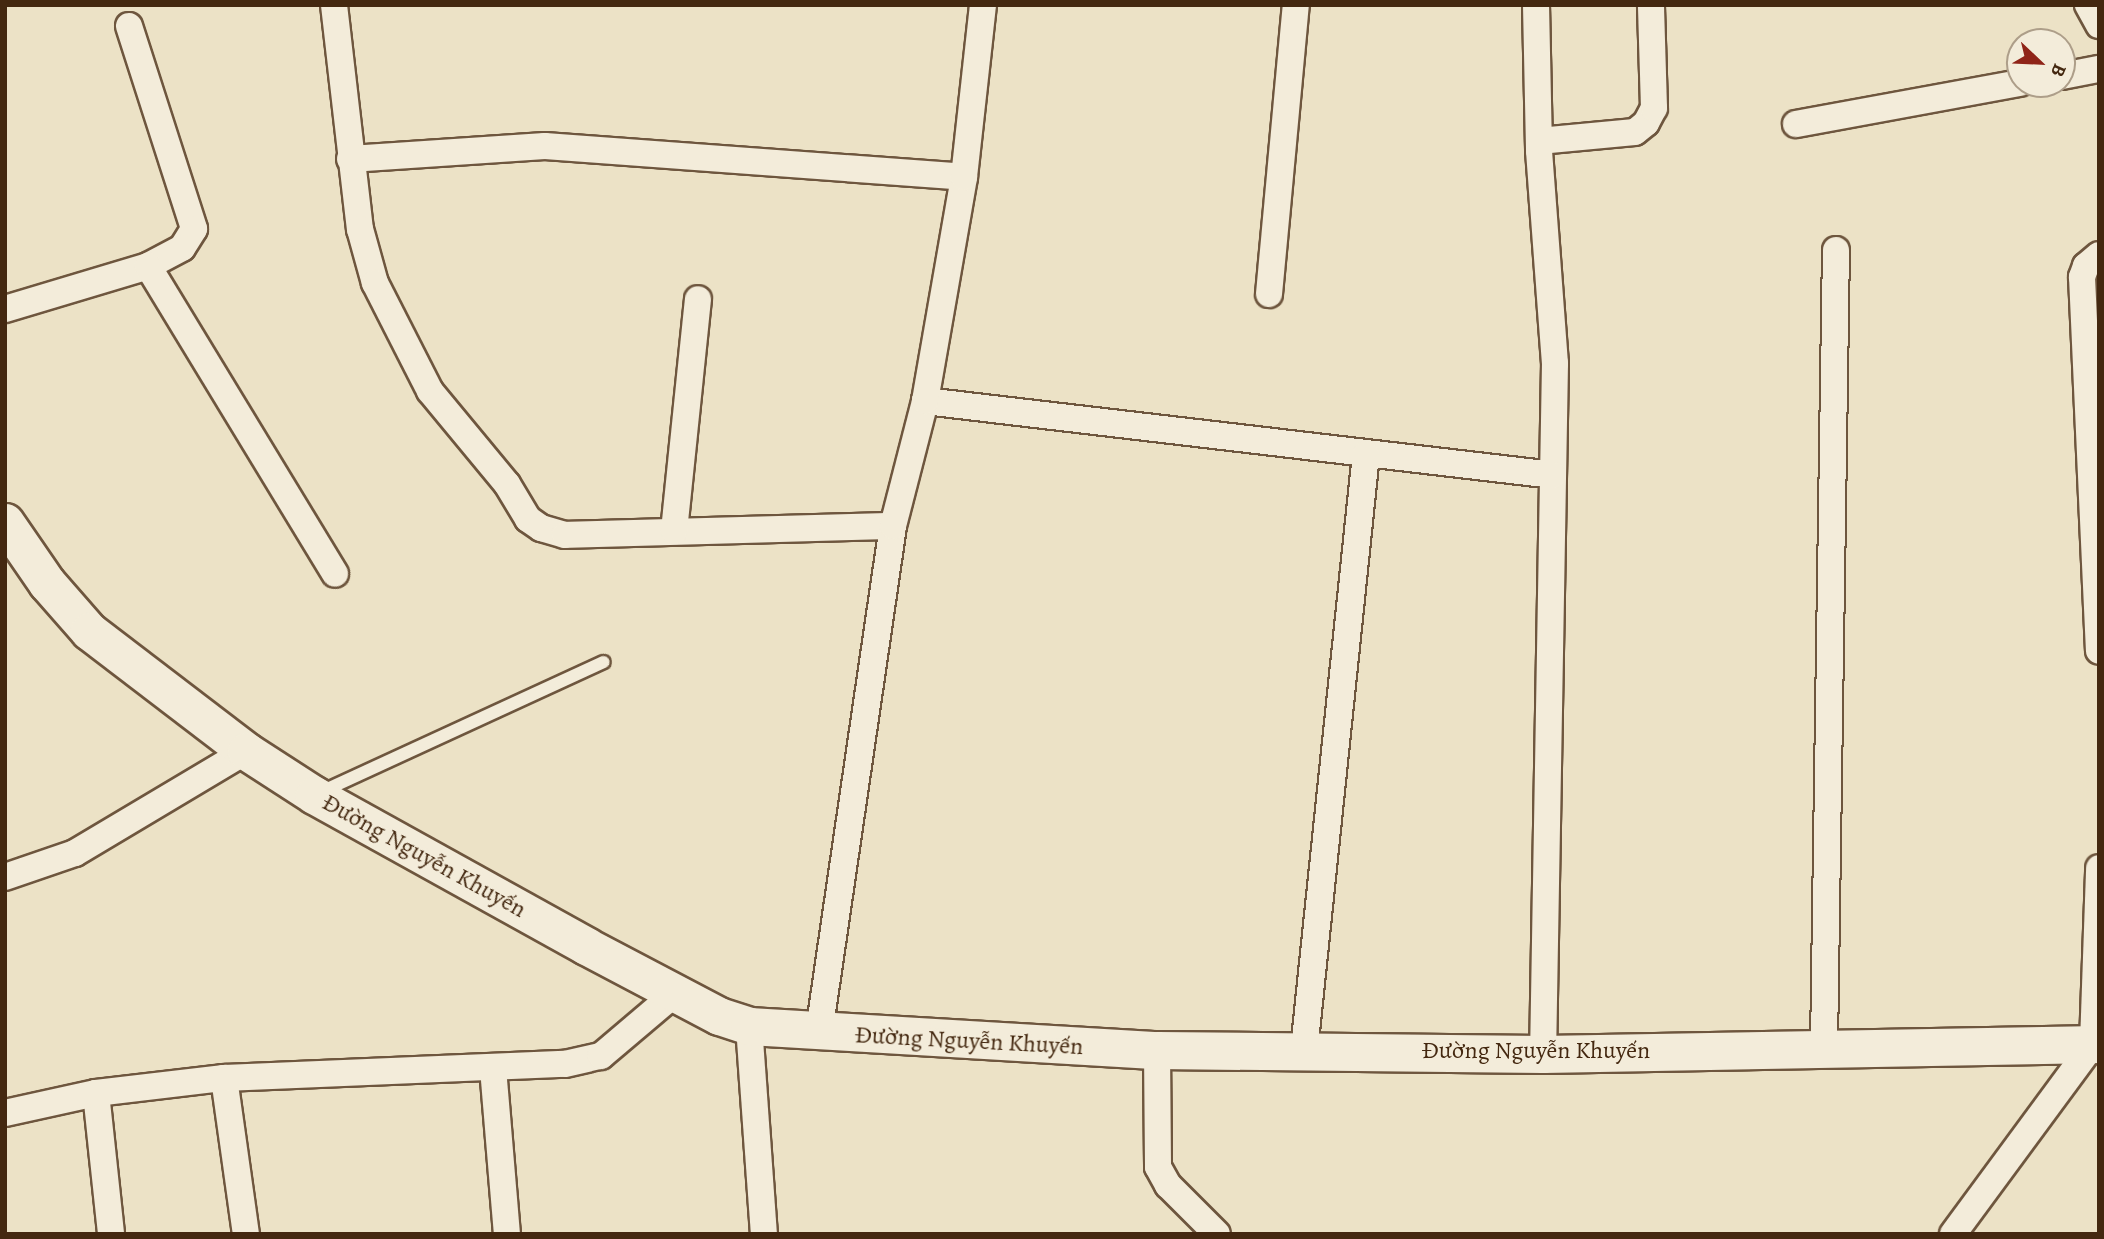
<!DOCTYPE html>
<html>
<head>
<meta charset="utf-8">
<style>
	body { margin:0 }
	#map { position:relative; width:2104px; height:1239px; overflow:hidden; background:#ece2c6; font-family:Alegreya,serif }
	div>[style] { position:absolute }
	.roads { filter:drop-shadow(2px 0 #6e563e) drop-shadow(-2px 0 #6e563e) drop-shadow(0 2px #6e563e) drop-shadow(0 -2px #6e563e) }
	.lane>* { height:12px; margin:-6px; padding:0 6px; transform-origin:6px; border-radius:6px; background:#f3ecda }
	.street>* { height:26px; margin:-13px; padding:0 13px; transform-origin:13px; border-radius:13px; background:#f3ecda }
	.secondary>* { height:37px; margin:-18.5px; padding:0 18.5px; transform-origin:18.5px; border-radius:18.5px; background:#f3ecda }
	span { translate:-50% -50%; white-space:nowrap; text-align:center; line-height:1.15; -webkit-text-stroke:5px #f3ecda; paint-order:stroke }
	.street-label { font-size:24px; color:#442810 }
	.frame { position:absolute; inset:0; border:7px solid #442810; pointer-events:none }
	.north { position:absolute; left:2006px; top:28px; width:70px; height:70px; box-sizing:border-box; background:#f3ecda; border:2px solid #ad9e89; border-radius:50%; rotate:113deg; font-size:19px; font-weight:700; line-height:28px; text-align:center; color:#442810 }
	.north::after { content:''; display:block; margin:auto; width:24px; height:32px; background:#8f2418; clip-path:polygon(50% 0,100% 100%,50% 72%,0 100%) }
</style>
</head>
<body>
<div id="map">
	<div class="roads">
		<div class="lane">
			<i style="left:321px;top:792px;width:311px;rotate:-24.7deg"></i>
		</div>
		<div class="street">
			<i style="left:334px;top:5px;width:226px;rotate:83.4deg"></i>
			<i style="left:360px;top:229px;width:56px;rotate:74.5deg"></i>
			<i style="left:375px;top:283px;width:121px;rotate:63deg"></i>
			<i style="left:430px;top:391px;width:121px;rotate:50.4deg"></i>
			<i style="left:507px;top:484px;width:41px;rotate:59deg"></i>
			<i style="left:528px;top:519px;width:16px;rotate:35deg"></i>
			<i style="left:541px;top:528px;width:25px;rotate:16deg"></i>
			<i style="left:565px;top:535px;width:328px;rotate:-1.6deg"></i>
			<i style="left:1536px;top:5px;width:146px;rotate:88.8deg"></i>
			<i style="left:1539px;top:151px;width:213px;rotate:85.7deg"></i>
			<i style="left:1555px;top:363px;width:691px;rotate:90.99deg"></i>
			<i style="left:2088px;top:5px;width:23px;rotate:61deg"></i>
			<i style="left:129px;top:26px;width:213px;rotate:72.2deg"></i>
			<i style="left:194px;top:229px;width:22px;rotate:122deg"></i>
			<i style="left:182px;top:248px;width:38px;rotate:152deg"></i>
			<i style="left:2062px;top:76px;width:38px;rotate:-11deg"></i>
			<i style="left:1796px;top:124px;width:228px;rotate:-10.4deg"></i>
			<i style="left:1539px;top:141px;width:96px;rotate:-5.4deg"></i>
			<i style="left:1635px;top:132px;width:14px;rotate:-39deg"></i>
			<i style="left:1646px;top:123px;width:17px;rotate:-62deg"></i>
			<i style="left:1654px;top:108px;width:103px;rotate:-91.7deg"></i>
			<i style="left:350px;top:159px;width:195px;rotate:-3.8deg"></i>
			<i style="left:545px;top:146px;width:420px;rotate:4.2deg"></i>
			<i style="left:2099px;top:255px;width:17px;rotate:140deg"></i>
			<i style="left:2086px;top:266px;width:12px;rotate:110deg"></i>
			<i style="left:2082px;top:277px;width:374px;rotate:87.4deg"></i>
			<i style="left:1269px;top:294px;width:290px;rotate:-84.7deg"></i>
			<i style="left:5px;top:309px;width:149px;rotate:-16.7deg"></i>
			<i style="left:148px;top:266px;width:360px;rotate:58.7deg"></i>
			<i style="left:925px;top:401px;width:632px;rotate:6.72deg"></i>
			<i style="left:674px;top:531px;width:233px;rotate:-84.1deg"></i>
			<i style="left:5px;top:877px;width:74px;rotate:-18.9deg"></i>
			<i style="left:75px;top:853px;width:199px;rotate:-30.8deg"></i>
			<i style="left:749px;top:1026px;width:209px;rotate:85.9deg"></i>
			<i style="left:819px;top:1032px;width:511px;rotate:-81.68deg"></i>
			<i style="left:893px;top:526px;width:129px;rotate:-75.6deg"></i>
			<i style="left:925px;top:401px;width:227px;rotate:-80.1deg"></i>
			<i style="left:964px;top:177px;width:173px;rotate:-83.7deg"></i>
			<i style="left:1824px;top:1046px;width:796px;rotate:-89.14deg"></i>
			<i style="left:1157px;top:1050px;width:117px;rotate:89.5deg"></i>
			<i style="left:1158px;top:1167px;width:21px;rotate:61deg"></i>
			<i style="left:1168px;top:1185px;width:69px;rotate:45deg"></i>
			<i style="left:1304px;top:1050px;width:599px;rotate:-84.06deg"></i>
			<i style="left:493px;top:1068px;width:167px;rotate:85.2deg"></i>
			<i style="left:224px;top:1078px;width:158px;rotate:82deg"></i>
			<i style="left:96px;top:1093px;width:142px;rotate:83.9deg"></i>
			<i style="left:5px;top:1113px;width:93px;rotate:-12.4deg"></i>
			<i style="left:96px;top:1093px;width:129px;rotate:-6.7deg"></i>
			<i style="left:224px;top:1078px;width:341px;rotate:-2.4deg"></i>
			<i style="left:565px;top:1064px;width:37px;rotate:-13deg"></i>
			<i style="left:601px;top:1056px;width:96px;rotate:-40.3deg"></i>
			<i style="left:1953px;top:1234px;width:236px;rotate:-53.6deg"></i>
			<i style="left:2093px;top:1044px;width:176px;rotate:-88deg"></i>
		</div>
		<div class="secondary">
			<i style="left:5px;top:522px;width:74px;rotate:55.5deg"></i>
			<i style="left:47px;top:583px;width:64px;rotate:48.8deg"></i>
			<i style="left:89px;top:631px;width:198px;rotate:37.4deg"></i>
			<i style="left:246px;top:751px;width:81px;rotate:32.9deg"></i>
			<i style="left:314px;top:795px;width:311px;rotate:29deg"></i>
			<i style="left:586px;top:946px;width:150px;rotate:27.8deg"></i>
			<i style="left:719px;top:1016px;width:32px;rotate:18deg"></i>
			<i style="left:749px;top:1026px;width:409px;rotate:3.4deg"></i>
			<i style="left:1157px;top:1050px;width:386px;rotate:0.6deg"></i>
			<i style="left:1543px;top:1054px;width:556px;rotate:-1.03deg"></i>
		</div>
	</div>
	<div class="street-label">
		<span style="left:424px;top:856px;rotate:29deg">Đường Nguyễn Khuyến</span>
		<span style="left:969px;top:1041px;rotate:3deg">Đường Nguyễn Khuyến</span>
		<span style="left:1536px;top:1051px">Đường Nguyễn Khuyến</span>
	</div>
	<div class="frame"></div>
	<div class="north">B</div>
</div>
</body>
</html>
